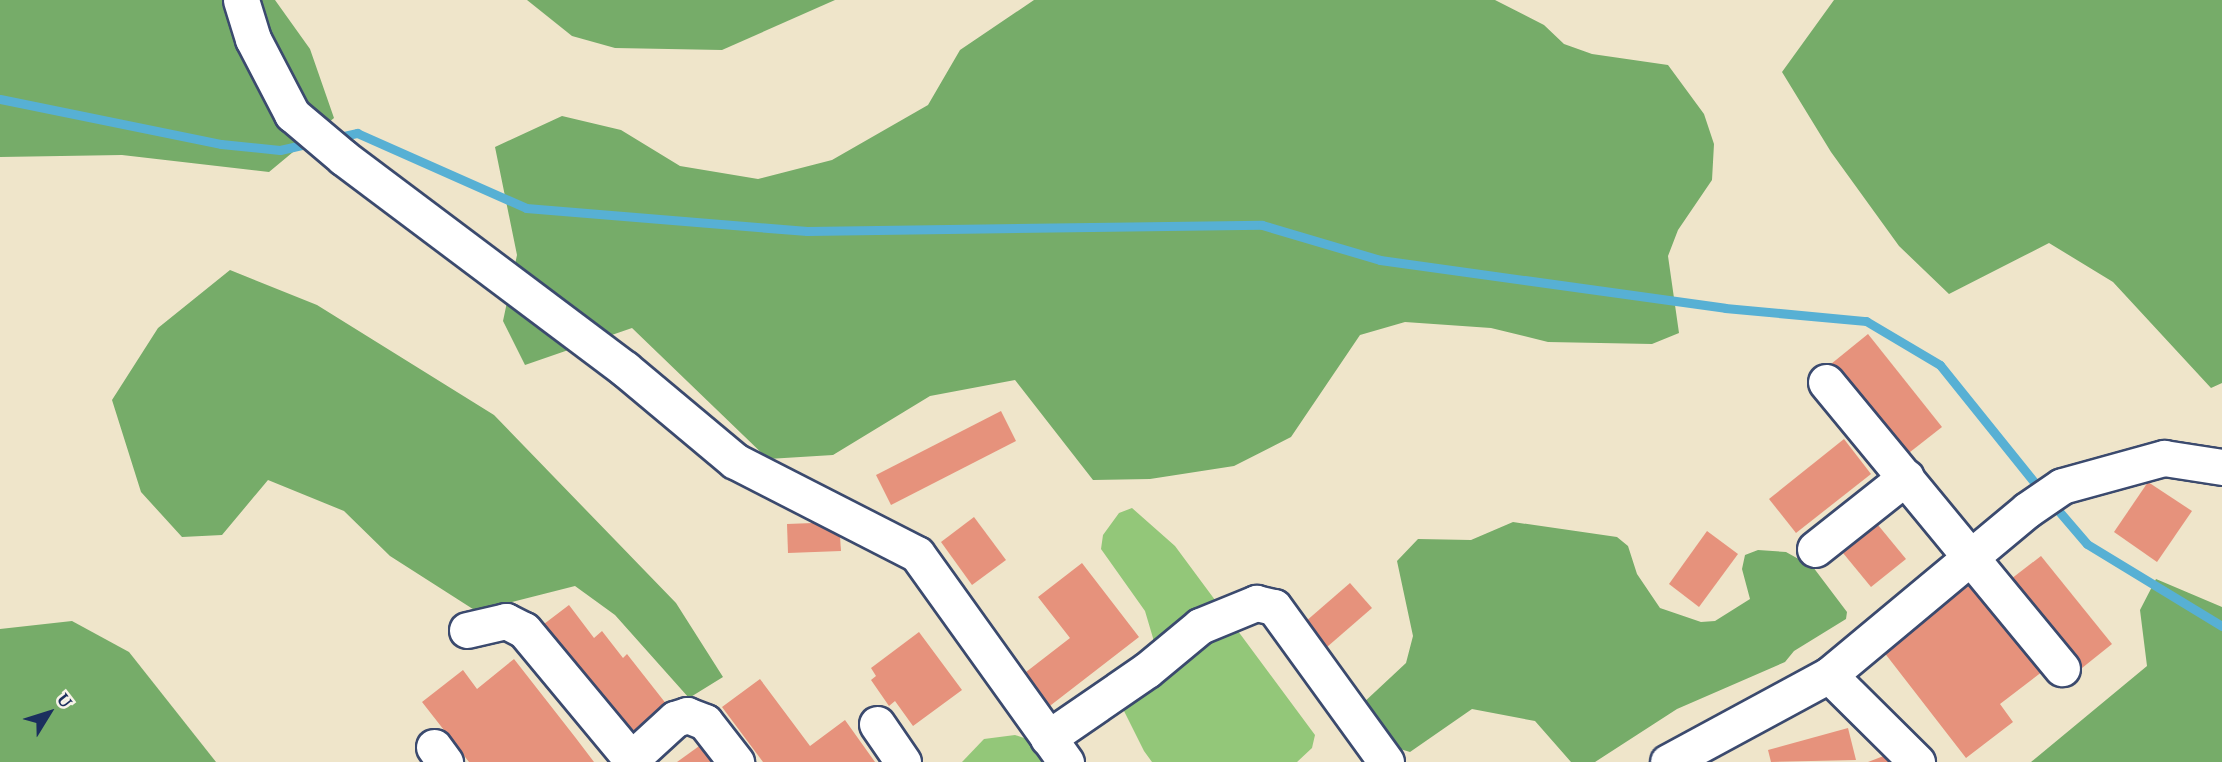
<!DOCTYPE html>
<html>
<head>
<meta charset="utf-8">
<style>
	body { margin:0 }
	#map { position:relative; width:2222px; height:762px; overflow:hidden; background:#efe5ca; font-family:"Gentium Book Plus",serif }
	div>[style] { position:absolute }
	.green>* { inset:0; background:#93c779 }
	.forest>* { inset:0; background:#76ac69 }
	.stream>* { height:9px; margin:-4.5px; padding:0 4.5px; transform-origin:4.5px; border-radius:4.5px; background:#57b0d4 }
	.building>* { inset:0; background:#e6927c }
	.roads { filter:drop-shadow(2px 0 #3b4a6e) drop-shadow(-2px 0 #3b4a6e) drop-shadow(0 2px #3b4a6e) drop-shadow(0 -2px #3b4a6e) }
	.minor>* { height:35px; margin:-17.5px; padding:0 17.5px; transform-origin:17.5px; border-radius:17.5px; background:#fff }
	span { translate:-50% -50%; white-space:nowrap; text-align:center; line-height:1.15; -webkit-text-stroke:5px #f7f3e8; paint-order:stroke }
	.north { position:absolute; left:14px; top:678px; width:70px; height:70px; -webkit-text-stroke:5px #f7f3e8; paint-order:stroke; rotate:52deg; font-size:19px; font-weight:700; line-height:28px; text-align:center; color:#1b2f5e }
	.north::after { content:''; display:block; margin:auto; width:24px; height:32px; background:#1b2f5e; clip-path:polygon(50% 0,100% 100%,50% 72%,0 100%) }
</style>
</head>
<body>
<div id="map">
	<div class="green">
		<i style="clip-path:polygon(1132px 508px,1175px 546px,1315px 735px,1312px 748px,1297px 762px,1152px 762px,1144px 751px,1116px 695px,1154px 653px,1153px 638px,1145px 611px,1101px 549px,1103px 535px,1119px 513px)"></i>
		<i style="clip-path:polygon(1015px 735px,1027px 739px,1043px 762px,962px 762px,984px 739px)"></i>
	</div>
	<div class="forest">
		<i style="clip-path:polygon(0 0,275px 0,310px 49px,334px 118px,269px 172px,122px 155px,0 157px)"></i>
		<i style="clip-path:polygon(527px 0,835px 0,722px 50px,615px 48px,572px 36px)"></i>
		<i style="clip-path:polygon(1034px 0,1495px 0,1544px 25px,1564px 44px,1592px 54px,1668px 65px,1704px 114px,1714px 144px,1712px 180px,1678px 230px,1668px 256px,1679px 333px,1652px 344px,1548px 342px,1491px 328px,1405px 322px,1360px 335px,1291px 437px,1234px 466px,1150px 479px,1093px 480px,1015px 380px,930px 396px,833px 455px,768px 459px,632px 328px,525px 365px,503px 321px,517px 255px,495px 147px,562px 116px,621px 130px,680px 166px,758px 179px,832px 160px,928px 105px,960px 50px)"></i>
		<i style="clip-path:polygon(1834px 0,2222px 0,2222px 383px,2211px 388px,2113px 282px,2049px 243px,1949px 294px,1899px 246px,1831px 152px,1782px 72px)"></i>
		<i style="clip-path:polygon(230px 270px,317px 305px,494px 415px,676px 603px,723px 677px,689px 698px,615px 615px,575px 586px,476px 611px,390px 556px,344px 511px,268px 480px,222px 535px,182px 537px,141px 492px,112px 400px,158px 328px)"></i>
		<i style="clip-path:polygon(1513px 522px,1617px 537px,1628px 546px,1637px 574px,1660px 608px,1701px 622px,1715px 621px,1750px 599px,1742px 569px,1745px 555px,1758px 550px,1786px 552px,1813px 567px,1847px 612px,1846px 619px,1794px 651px,1785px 662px,1677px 709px,1595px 762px,1571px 762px,1535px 721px,1472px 709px,1410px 752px,1397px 748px,1361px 705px,1406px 663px,1413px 636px,1397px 561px,1418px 539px,1471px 540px)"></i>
		<i style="clip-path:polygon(2156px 579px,2222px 607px,2222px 762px,2031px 762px,2147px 666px,2140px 610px)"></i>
		<i style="clip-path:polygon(72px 621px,129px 652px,216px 762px,0 762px,0 629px)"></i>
	</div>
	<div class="stream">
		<i style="left:0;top:99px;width:226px;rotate:11.5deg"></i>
		<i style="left:221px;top:144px;width:59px;rotate:5.8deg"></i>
		<i style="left:280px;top:150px;width:32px;rotate:-13deg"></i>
		<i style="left:335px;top:138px;width:23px;rotate:-13deg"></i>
		<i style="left:357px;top:133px;width:185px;rotate:23.9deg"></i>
		<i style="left:526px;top:208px;width:282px;rotate:4.7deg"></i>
		<i style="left:807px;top:231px;width:455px;rotate:-0.8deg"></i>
		<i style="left:1262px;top:225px;width:123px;rotate:16.5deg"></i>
		<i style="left:1380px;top:260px;width:348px;rotate:7.9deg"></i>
		<i style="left:1725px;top:308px;width:142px;rotate:5.3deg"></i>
		<i style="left:1866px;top:321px;width:86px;rotate:30.7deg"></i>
		<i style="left:1940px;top:365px;width:163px;rotate:51.2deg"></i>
		<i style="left:2051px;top:502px;width:55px;rotate:49.4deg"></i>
		<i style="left:2087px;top:544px;width:158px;rotate:31.3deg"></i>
	</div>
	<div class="building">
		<i style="clip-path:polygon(1868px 334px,1942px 427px,1905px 456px,1831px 364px)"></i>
		<i style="clip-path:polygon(1001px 411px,1016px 441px,891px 505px,876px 475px)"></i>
		<i style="clip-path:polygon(1844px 439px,1871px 474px,1796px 533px,1769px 499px)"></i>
		<i style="clip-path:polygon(2148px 482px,2192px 511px,2157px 562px,2114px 532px)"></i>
		<i style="clip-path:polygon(974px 517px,1006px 560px,972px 585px,941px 542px)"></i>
		<i style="clip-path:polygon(839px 522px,841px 551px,788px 553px,787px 524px)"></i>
		<i style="clip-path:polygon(1878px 525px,1906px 559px,1871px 587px,1843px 553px)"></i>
		<i style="clip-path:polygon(1707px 531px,1738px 554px,1699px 607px,1669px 584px)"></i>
		<i style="clip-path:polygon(2041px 556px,2112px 644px,2082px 668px,2011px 579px)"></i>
		<i style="clip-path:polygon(1082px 563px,1139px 637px,1042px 712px,1017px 679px,1070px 638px,1038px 597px)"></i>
		<i style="clip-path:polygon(1975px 574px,2047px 668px,2000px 704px,2013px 722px,1966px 758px,1880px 647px)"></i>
		<i style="clip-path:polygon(1350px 583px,1372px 608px,1327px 647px,1305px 622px)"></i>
		<i style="clip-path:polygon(569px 605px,594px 638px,602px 631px,623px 658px,627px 654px,671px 710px,634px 740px,544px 624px)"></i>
		<i style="clip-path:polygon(919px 632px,962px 690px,913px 726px,895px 701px,889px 706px,871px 680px,876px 676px,871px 668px)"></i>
		<i style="clip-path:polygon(514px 659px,575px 737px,594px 762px,469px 762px,422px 702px,463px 670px,477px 689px)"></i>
		<i style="clip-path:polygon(760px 679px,810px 746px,845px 720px,875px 762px,763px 762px,722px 707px)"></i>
		<i style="clip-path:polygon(1848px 728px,1856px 760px,1771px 762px,1768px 750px)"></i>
		<i style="clip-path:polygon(702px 744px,716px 762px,677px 762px)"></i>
		<i style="clip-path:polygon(1894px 752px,1898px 762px,1868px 762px)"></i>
	</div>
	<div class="roads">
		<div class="minor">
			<i style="left:241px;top:0;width:41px;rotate:72.9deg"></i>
			<i style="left:253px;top:39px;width:85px;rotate:62.5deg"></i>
			<i style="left:292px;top:114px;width:68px;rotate:40.2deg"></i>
			<i style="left:344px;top:158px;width:351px;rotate:36.9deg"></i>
			<i style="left:625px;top:369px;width:143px;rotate:39.9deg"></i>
			<i style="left:735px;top:461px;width:204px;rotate:27.1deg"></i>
			<i style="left:917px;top:554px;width:256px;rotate:54.4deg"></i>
			<i style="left:1826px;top:382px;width:371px;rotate:50.5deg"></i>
			<i style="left:1815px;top:549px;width:116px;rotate:-38.4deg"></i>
			<i style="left:467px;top:630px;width:40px;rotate:-13deg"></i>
			<i style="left:506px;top:621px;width:20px;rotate:27deg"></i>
			<i style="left:524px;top:630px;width:168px;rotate:50.3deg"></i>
			<i style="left:1829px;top:675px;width:124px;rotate:44.7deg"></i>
			<i style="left:877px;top:724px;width:46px;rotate:55.6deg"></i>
			<i style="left:1048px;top:738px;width:120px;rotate:-34.5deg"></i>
			<i style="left:1147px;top:670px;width:69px;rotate:-39.7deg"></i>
			<i style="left:1200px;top:626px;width:61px;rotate:-22.3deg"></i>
			<i style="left:1256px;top:603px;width:18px;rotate:13deg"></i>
			<i style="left:1274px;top:607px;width:191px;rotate:54.1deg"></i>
			<i style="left:434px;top:747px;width:19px;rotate:54deg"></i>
			<i style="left:628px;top:762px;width:64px;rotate:-42.5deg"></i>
			<i style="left:675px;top:719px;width:13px;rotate:-18deg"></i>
			<i style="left:687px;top:715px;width:19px;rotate:21deg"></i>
			<i style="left:705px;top:722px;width:51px;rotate:52.2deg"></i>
			<i style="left:1668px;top:762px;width:183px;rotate:-28.4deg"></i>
			<i style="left:1829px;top:675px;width:258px;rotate:-39.8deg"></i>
			<i style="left:2027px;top:510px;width:42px;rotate:-34.4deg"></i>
			<i style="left:2062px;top:486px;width:106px;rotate:-15.4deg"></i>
			<i style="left:2164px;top:458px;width:59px;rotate:8.8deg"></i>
		</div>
	</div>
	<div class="north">U</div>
</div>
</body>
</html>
